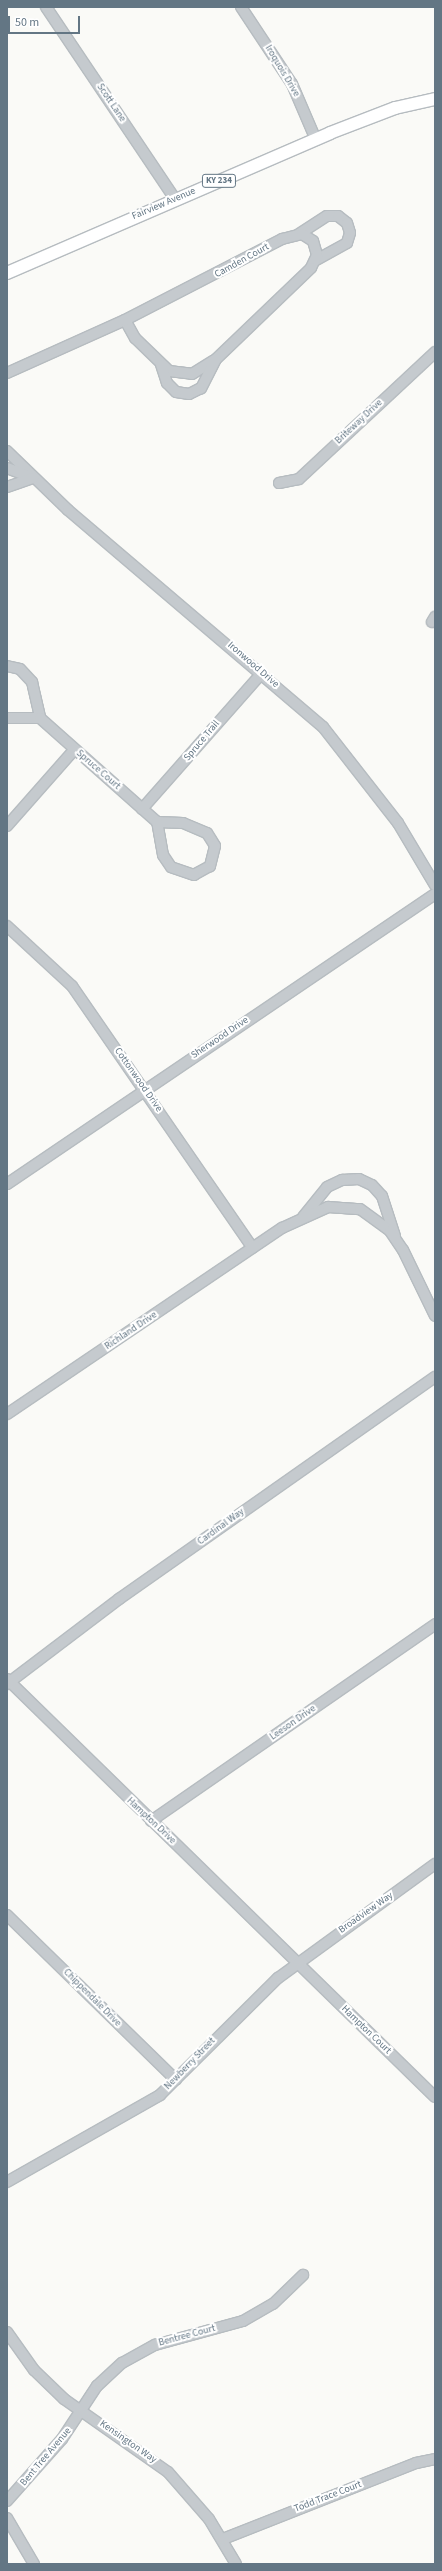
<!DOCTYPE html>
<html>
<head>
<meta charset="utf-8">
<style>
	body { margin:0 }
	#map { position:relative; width:442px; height:2571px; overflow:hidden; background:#fafaf7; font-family:"Source Sans 3",sans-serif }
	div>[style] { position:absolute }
	.roads { filter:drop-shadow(1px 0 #b6bcc0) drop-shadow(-1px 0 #b6bcc0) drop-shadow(0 1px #b6bcc0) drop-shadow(0 -1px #b6bcc0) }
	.minor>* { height:10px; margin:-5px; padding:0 5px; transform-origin:5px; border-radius:5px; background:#c5cace }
	.major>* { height:12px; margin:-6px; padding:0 6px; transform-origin:6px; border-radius:6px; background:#fff }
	span { translate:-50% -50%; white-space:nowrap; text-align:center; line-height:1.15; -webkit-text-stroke:4px #fff; paint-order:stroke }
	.shield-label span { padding:1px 3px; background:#fff; border:1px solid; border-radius:3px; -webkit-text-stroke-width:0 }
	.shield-label { font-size:9px; color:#637684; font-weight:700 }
	.street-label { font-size:10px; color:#637684 }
	.frame { position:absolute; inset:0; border:8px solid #637684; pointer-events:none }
	.scale { position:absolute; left:8px; top:16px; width:72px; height:18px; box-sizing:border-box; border:2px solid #637684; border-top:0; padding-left:5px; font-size:12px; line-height:14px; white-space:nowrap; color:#637684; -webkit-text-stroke:3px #fff; paint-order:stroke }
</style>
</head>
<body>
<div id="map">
	<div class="roads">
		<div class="minor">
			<i style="left:46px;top:7px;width:231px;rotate:56.1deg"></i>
			<i style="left:241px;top:7px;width:92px;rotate:56.5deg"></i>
			<i style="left:292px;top:84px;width:61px;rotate:66.8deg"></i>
			<i style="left:299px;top:234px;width:33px;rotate:-33deg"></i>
			<i style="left:327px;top:216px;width:11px"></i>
			<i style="left:338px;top:216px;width:11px;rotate:38deg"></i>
			<i style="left:347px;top:223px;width:10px;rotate:73deg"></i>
			<i style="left:350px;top:233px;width:10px;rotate:107deg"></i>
			<i style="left:347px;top:243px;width:35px;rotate:151deg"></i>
			<i style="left:125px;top:320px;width:21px;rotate:61deg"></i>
			<i style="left:135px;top:338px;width:47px;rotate:44.1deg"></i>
			<i style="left:169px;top:371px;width:23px;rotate:7deg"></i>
			<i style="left:192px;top:374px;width:25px;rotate:-32deg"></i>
			<i style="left:7px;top:373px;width:129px;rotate:-24.2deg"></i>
			<i style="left:125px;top:320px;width:177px;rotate:-27.3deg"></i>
			<i style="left:282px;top:239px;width:21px;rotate:-14deg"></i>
			<i style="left:302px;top:234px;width:13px;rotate:32deg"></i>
			<i style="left:313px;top:241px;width:15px;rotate:74deg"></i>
			<i style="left:317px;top:255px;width:14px;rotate:115deg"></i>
			<i style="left:311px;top:268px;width:132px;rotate:136.2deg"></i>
			<i style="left:216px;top:359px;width:33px;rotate:117deg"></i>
			<i style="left:201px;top:388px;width:13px;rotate:153deg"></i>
			<i style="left:189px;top:394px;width:13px;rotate:-171deg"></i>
			<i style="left:176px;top:392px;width:13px;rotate:-135deg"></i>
			<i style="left:167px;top:383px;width:19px;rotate:-108deg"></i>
			<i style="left:7px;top:451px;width:85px;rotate:44deg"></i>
			<i style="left:68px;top:510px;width:335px;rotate:40.4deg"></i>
			<i style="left:323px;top:727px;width:122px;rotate:52deg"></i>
			<i style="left:398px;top:823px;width:72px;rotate:59.2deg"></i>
			<i style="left:7px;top:468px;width:28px;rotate:21deg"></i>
			<i style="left:279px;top:483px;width:20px;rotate:-11deg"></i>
			<i style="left:299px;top:479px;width:186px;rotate:-43deg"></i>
			<i style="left:7px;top:487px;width:28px;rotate:-19deg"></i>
			<i style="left:432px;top:622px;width:6px;rotate:-59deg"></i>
			<i style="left:7px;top:666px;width:13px;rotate:13deg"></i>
			<i style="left:20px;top:669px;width:18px;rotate:47deg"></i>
			<i style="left:32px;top:682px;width:37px;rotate:77deg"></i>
			<i style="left:40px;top:718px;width:33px;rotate:180deg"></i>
			<i style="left:40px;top:718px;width:157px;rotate:41.6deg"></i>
			<i style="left:142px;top:809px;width:181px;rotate:-48.6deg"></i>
			<i style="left:157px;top:822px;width:26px;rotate:2deg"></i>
			<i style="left:183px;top:823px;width:26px;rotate:23deg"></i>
			<i style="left:207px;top:833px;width:15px;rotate:58deg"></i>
			<i style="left:215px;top:846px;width:21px;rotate:104deg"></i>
			<i style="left:210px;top:866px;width:18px;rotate:151deg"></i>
			<i style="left:194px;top:875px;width:24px;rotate:-161deg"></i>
			<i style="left:171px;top:867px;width:14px;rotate:-124deg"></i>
			<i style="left:163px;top:855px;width:34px;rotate:-100deg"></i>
			<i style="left:7px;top:826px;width:101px;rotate:-48.6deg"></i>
			<i style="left:7px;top:926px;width:88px;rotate:42.7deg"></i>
			<i style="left:72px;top:986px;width:318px;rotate:55.4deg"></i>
			<i style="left:7px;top:1184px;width:517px;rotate:-34.12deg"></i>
			<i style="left:303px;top:1217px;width:38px;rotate:-51deg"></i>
			<i style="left:327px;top:1187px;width:17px;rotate:-25deg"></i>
			<i style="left:342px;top:1180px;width:17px;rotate:-3deg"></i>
			<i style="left:359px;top:1179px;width:14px;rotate:25deg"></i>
			<i style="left:372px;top:1185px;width:15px;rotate:48deg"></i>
			<i style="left:382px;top:1196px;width:42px;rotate:72deg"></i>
			<i style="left:7px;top:1414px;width:332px;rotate:-34.1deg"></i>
			<i style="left:282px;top:1228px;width:51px;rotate:-24.5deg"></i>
			<i style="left:328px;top:1207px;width:32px;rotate:4deg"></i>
			<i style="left:360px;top:1209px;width:37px;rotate:36deg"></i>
			<i style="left:390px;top:1231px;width:23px;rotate:56deg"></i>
			<i style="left:403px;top:1250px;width:73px;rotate:64.1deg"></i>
			<i style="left:7px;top:1679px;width:598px;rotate:44.32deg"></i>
			<i style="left:7px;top:1684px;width:141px;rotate:-37.2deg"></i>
			<i style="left:119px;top:1599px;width:386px;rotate:-35.1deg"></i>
			<i style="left:151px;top:1821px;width:346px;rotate:-34.7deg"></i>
			<i style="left:7px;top:1915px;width:236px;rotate:44.3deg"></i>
			<i style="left:7px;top:2182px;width:176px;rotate:-29.6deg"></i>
			<i style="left:160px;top:2095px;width:166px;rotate:-44.8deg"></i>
			<i style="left:278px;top:1978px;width:194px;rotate:-36deg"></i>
			<i style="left:7px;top:2332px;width:47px;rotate:54.6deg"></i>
			<i style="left:34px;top:2370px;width:42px;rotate:44deg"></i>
			<i style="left:64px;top:2399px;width:127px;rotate:35.1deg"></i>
			<i style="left:168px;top:2472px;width:62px;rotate:48.9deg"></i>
			<i style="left:209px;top:2519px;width:52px;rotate:59deg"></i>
			<i style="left:7px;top:2501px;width:83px;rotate:-48.4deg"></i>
			<i style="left:62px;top:2439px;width:64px;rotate:-56.6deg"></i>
			<i style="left:97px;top:2386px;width:34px;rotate:-43deg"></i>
			<i style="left:122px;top:2363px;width:38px;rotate:-29deg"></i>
			<i style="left:155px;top:2345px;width:91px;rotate:-15.3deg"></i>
			<i style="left:243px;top:2321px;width:34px;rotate:-30deg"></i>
			<i style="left:273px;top:2304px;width:42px;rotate:-44deg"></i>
			<i style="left:7px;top:2518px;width:53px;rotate:59.6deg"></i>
			<i style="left:223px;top:2539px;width:207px;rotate:-21.5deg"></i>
			<i style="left:416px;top:2463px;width:19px;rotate:-12deg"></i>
		</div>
		<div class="major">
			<i style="left:7px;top:273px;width:352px;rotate:-23.4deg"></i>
			<i style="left:330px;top:133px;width:70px;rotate:-21deg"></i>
			<i style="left:395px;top:108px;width:41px;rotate:-12.7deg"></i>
		</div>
	</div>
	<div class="shield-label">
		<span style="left:219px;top:181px">KY 234</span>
	</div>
	<div class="street-label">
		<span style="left:282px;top:71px;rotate:59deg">Iroquois Drive</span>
		<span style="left:111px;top:103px;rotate:56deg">Scott Lane</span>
		<span style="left:164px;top:204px;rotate:-23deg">Fairview Avenue</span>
		<span style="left:242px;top:261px;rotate:-29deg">Camden Court</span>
		<span style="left:359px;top:422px;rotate:-43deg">Briteway Drive</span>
		<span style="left:253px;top:665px;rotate:41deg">Ironwood Drive</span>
		<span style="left:202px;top:741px;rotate:-50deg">Spruce Trail</span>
		<span style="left:98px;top:770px;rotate:41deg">Spruce Court</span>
		<span style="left:220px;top:1038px;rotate:-34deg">Sherwood Drive</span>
		<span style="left:138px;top:1080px;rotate:55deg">Cottonwood Drive</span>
		<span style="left:131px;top:1331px;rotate:-34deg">Richland Drive</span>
		<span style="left:221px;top:1527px;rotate:-36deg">Cardinal Way</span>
		<span style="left:293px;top:1723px;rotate:-35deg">Leeson Drive</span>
		<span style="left:151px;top:1821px;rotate:43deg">Hampton Drive</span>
		<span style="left:366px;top:1913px;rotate:-35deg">Broadview Way</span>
		<span style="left:92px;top:1998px;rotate:45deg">Chippendale Drive</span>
		<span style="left:366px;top:2030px;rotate:44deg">Hampton Court</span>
		<span style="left:190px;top:2064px;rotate:-46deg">Newberry Street</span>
		<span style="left:187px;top:2336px;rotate:-15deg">Bentree Court</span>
		<span style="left:128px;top:2442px;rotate:35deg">Kensington Way</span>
		<span style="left:46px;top:2457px;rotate:-50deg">Bent Tree Avenue</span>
		<span style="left:328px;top:2497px;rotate:-21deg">Todd Trace Court</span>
	</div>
	<div class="frame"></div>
	<div class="scale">50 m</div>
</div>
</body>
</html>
